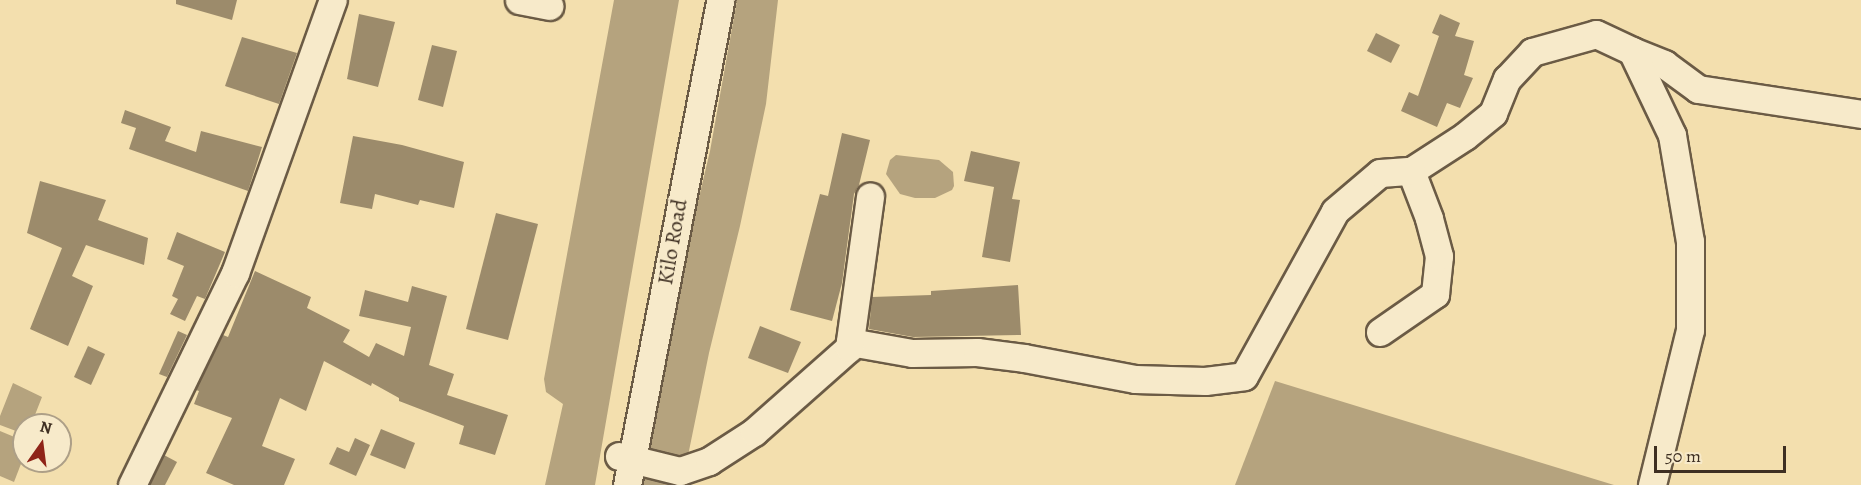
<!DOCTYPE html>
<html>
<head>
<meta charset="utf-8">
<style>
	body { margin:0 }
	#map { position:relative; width:1861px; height:485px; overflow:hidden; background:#f3dfae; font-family:Alegreya,serif }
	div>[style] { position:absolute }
	.water>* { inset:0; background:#b5a37e }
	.building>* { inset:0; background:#9c8b6b }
	.roads { filter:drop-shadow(2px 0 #6b5b45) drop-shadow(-2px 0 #6b5b45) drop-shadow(0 2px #6b5b45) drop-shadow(0 -2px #6b5b45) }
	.minor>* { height:27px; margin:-13.5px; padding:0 13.5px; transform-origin:13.5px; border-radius:13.5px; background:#f7eaca }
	span { translate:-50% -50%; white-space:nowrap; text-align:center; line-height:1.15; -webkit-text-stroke:4.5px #f7eaca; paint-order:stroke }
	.street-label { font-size:22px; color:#3e2f22 }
	.north { position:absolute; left:12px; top:413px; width:60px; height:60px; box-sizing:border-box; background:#f7eaca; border:2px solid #ad9f87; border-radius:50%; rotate:14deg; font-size:16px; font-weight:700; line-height:24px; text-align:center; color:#3e2f22 }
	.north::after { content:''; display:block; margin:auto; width:21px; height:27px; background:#8f2418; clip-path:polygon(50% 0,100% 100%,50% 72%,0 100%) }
	.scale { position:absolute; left:1654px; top:446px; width:132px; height:27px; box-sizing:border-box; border:3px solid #3e2f22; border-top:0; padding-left:8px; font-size:18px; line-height:21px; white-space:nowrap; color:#3e2f22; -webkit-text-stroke:4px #f7eaca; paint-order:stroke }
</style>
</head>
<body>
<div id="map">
	<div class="water">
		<i style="clip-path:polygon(614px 0,679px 0,595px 485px,545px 485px,563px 404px,546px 392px,544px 379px)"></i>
		<i style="clip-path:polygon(737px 0,778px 0,766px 104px,740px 226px,709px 353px,682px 485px,641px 485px,684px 260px,710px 151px)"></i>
		<i style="clip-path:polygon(896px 155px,939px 160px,953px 172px,954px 186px,952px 190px,935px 198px,915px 198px,900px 194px,886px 174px,890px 160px)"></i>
		<i style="clip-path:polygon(1275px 381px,1614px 485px,1235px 485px)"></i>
		<i style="clip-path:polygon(13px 383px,42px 397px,31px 425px,24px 425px,24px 434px,0 425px,0 416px)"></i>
		<i style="clip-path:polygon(0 431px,24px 441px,24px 456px,14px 482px,0 476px)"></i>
	</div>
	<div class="building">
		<i style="clip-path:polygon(176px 0,237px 0,232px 20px,176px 4px)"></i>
		<i style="clip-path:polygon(359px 14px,395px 22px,378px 87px,347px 79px)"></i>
		<i style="clip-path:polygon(1440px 14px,1460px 23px,1455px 36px,1474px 41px,1464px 75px,1473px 78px,1460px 108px,1447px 103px,1437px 127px,1401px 111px,1409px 92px,1418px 96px,1439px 36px,1432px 33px)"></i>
		<i style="clip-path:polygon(1376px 33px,1400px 45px,1391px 63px,1367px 51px)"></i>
		<i style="clip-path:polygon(242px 37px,297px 53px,279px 104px,225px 86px)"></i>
		<i style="clip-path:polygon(432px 45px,457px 51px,443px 107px,418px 100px)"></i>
		<i style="clip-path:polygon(125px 110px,171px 127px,165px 141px,196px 152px,201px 131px,262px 147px,248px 191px,129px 149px,136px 128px,121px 123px)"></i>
		<i style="clip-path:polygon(842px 133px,870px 140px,859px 185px,854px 194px,842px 283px,832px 321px,790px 310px,820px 194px,828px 196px)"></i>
		<i style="clip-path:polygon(353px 136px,402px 145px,464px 162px,454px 208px,420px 200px,418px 205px,375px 194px,372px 209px,340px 203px)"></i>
		<i style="clip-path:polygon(971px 151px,1020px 162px,1012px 199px,1020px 200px,1010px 262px,982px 257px,994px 187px,964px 181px)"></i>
		<i style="clip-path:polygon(40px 181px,106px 200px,98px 220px,148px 238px,144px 265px,86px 245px,72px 276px,93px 286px,68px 346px,30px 329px,62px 248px,27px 233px)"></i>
		<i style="clip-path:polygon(496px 213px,538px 224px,508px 340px,466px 329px)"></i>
		<i style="clip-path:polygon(177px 232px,225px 252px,205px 299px,197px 296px,185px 321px,170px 314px,178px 299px,172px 296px,184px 266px,167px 259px)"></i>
		<i style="clip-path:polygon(255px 271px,311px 297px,307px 308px,350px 330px,343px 342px,369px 357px,376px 343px,404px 356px,411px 327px,359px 316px,365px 290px,408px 302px,412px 286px,447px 296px,429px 365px,454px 374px,447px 395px,508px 415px,495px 455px,459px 444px,464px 426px,399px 401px,399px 398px,372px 383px,371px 386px,324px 361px,306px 411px,280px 398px,262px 446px,295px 459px,284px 485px,234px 485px,206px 473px,232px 418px,194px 404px,199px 391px,196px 390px,223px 335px,228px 337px)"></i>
		<i style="clip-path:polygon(1018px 285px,1021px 335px,913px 337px,869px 329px,872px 297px,931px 295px,931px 291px)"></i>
		<i style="clip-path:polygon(760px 326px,801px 342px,788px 373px,748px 358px)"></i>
		<i style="clip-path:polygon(178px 331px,187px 335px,167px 377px,159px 374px)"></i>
		<i style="clip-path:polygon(88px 346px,105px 354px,91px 385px,74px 377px)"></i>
		<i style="clip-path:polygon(381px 429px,415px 443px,405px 469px,370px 455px)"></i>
		<i style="clip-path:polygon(355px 438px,370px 445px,356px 476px,329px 464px,337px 447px,349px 452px)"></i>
		<i style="clip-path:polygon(164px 455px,177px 462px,165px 485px,150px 485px)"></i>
	</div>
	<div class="roads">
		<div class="minor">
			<i style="left:519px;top:0;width:31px;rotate:11deg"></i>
			<i style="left:1632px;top:51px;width:35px;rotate:22deg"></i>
			<i style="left:1664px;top:64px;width:42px;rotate:36.3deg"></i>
			<i style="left:1698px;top:89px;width:165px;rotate:8.7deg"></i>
			<i style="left:1380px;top:332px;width:67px;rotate:-34.6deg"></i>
			<i style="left:1435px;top:294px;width:38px;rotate:-84deg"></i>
			<i style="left:1439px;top:256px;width:39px;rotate:-105deg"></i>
			<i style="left:1429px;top:218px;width:50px;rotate:-111deg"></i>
			<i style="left:1411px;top:171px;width:64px;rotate:-32.9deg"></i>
			<i style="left:1465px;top:136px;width:36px;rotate:-39deg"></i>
			<i style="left:1493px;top:113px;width:37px;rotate:-68deg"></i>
			<i style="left:1507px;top:79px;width:37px;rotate:-47deg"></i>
			<i style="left:1532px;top:52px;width:66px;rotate:-15.7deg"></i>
			<i style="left:1596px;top:34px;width:40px;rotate:25deg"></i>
			<i style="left:1632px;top:51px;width:93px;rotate:64.5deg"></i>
			<i style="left:1672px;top:135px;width:108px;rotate:80.4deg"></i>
			<i style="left:1690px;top:241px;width:89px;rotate:90deg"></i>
			<i style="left:1690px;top:330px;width:160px;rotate:103.8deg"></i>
			<i style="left:850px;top:342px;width:63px;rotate:10.1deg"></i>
			<i style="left:912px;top:353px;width:65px;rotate:-0.9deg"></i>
			<i style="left:977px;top:352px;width:47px;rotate:7.3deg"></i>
			<i style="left:1024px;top:358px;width:113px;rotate:10.7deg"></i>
			<i style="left:1135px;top:379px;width:70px;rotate:1.6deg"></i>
			<i style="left:1205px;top:381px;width:39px;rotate:-7deg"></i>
			<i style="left:1244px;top:376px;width:188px;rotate:-61.1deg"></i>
			<i style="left:1335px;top:211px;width:59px;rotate:-40.2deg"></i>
			<i style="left:1380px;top:173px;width:31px;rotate:-4deg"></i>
			<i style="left:619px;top:456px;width:63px;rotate:13.8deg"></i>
			<i style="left:680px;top:471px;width:31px;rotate:-19deg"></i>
			<i style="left:709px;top:461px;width:54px;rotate:-32.8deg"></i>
			<i style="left:754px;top:432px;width:127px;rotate:-41.5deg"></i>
			<i style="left:849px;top:348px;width:153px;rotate:-82.1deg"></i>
			<i style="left:132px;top:485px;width:236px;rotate:-64.1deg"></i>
			<i style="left:235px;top:273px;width:290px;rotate:-70.3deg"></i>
			<i style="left:627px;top:485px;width:494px;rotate:-79.1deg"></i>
		</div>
	</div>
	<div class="street-label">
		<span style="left:673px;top:242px;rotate:-80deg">Kilo Road</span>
	</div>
	<div class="north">N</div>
	<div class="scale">50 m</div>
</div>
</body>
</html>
